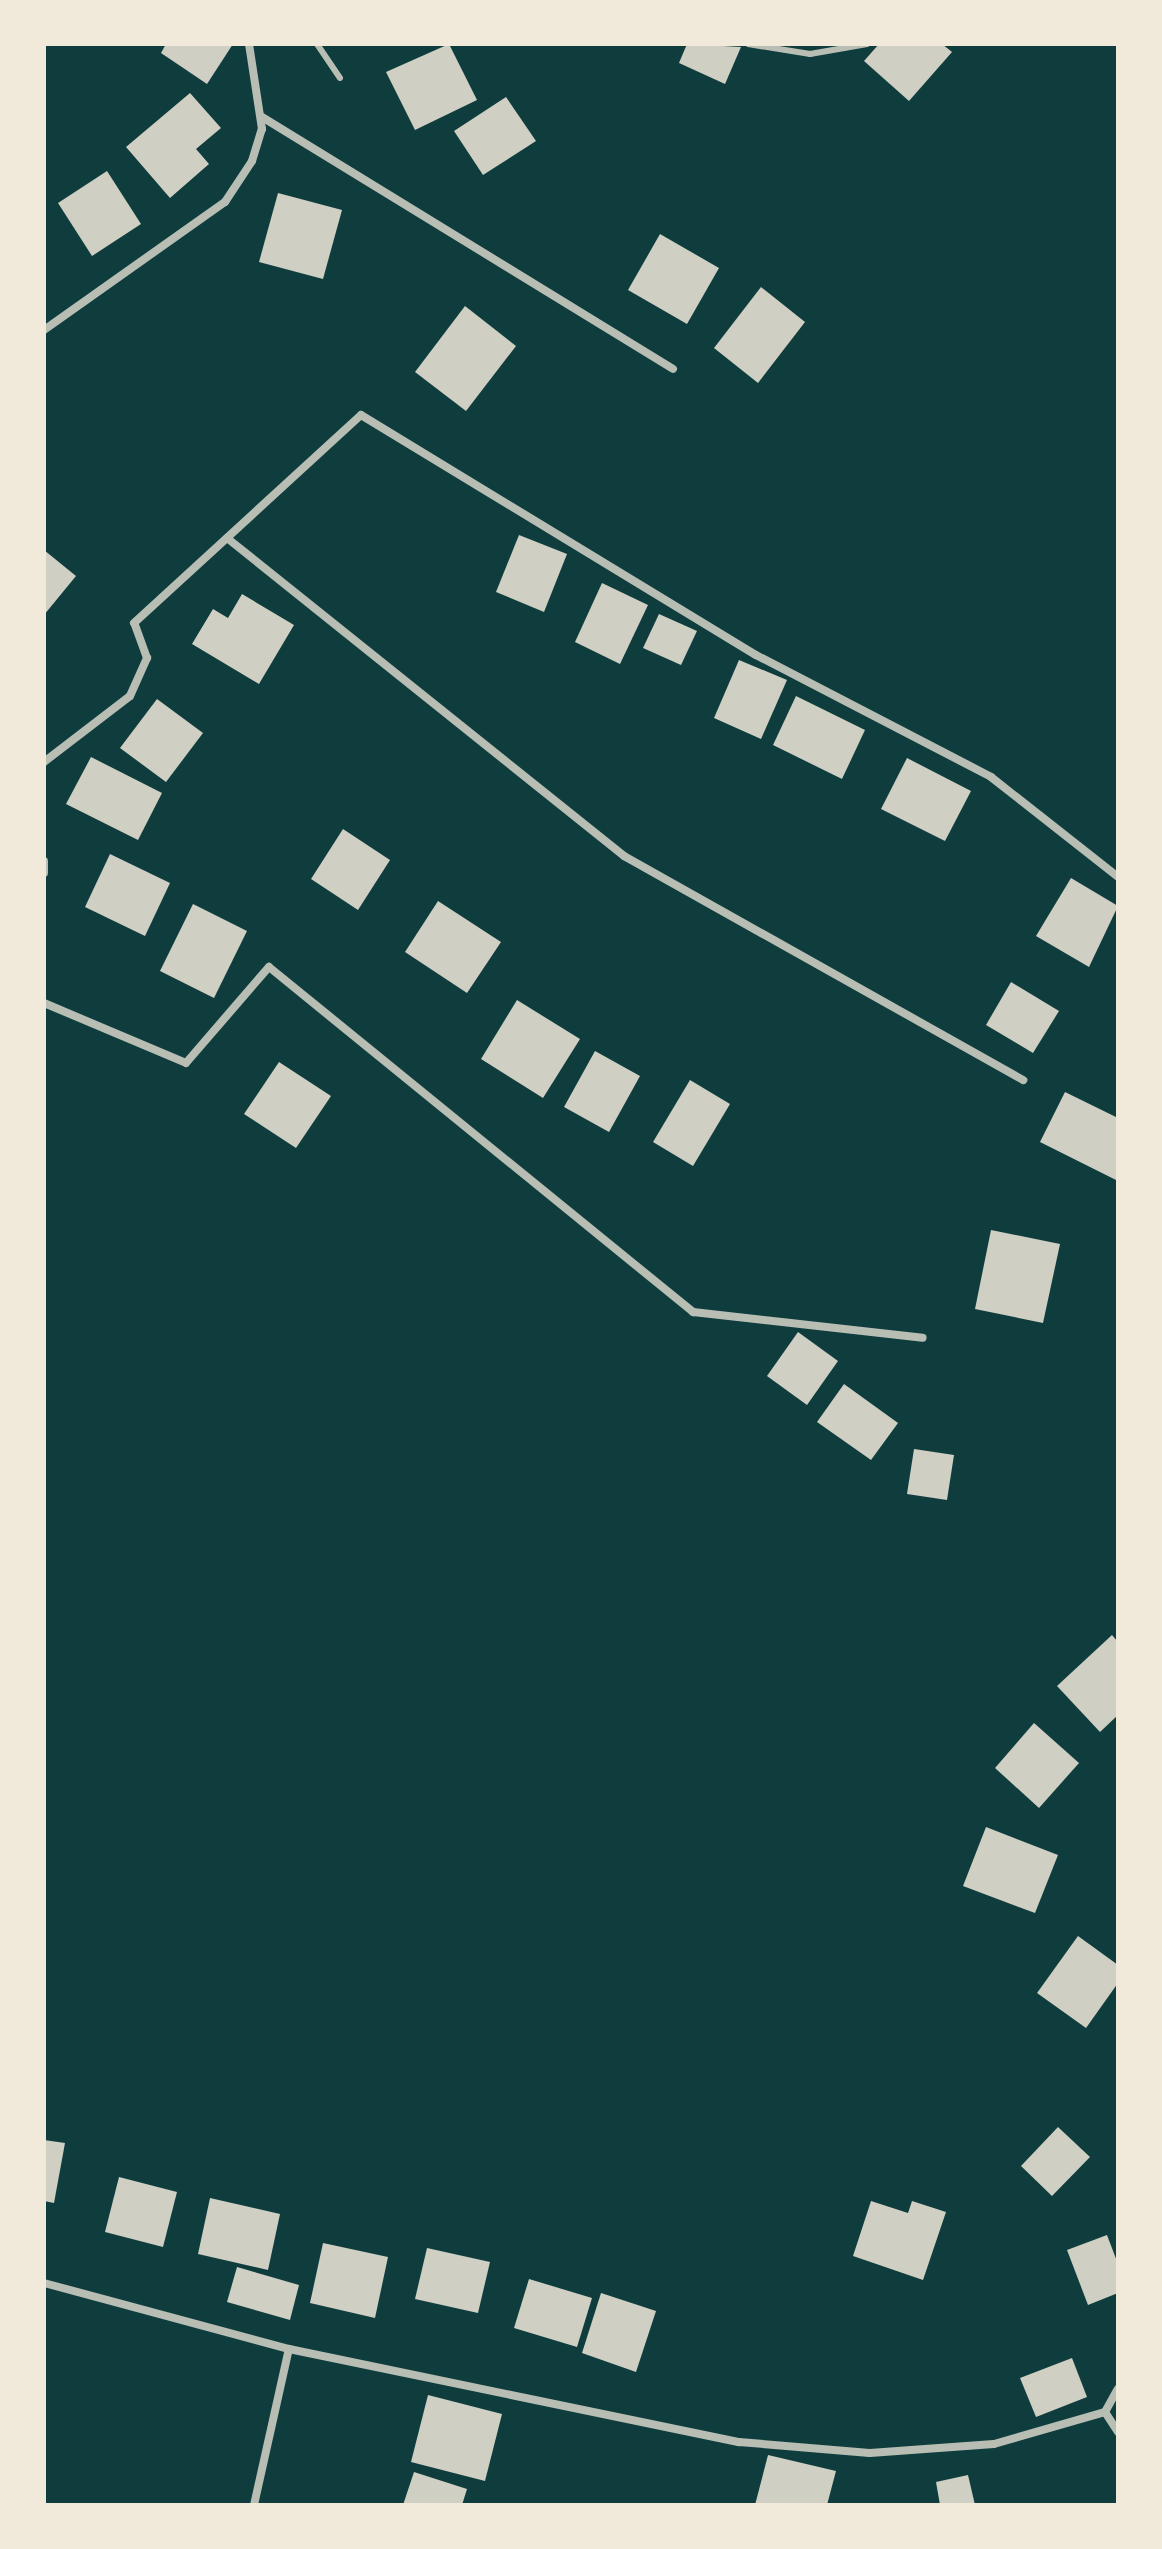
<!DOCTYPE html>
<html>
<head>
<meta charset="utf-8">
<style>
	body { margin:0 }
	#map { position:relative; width:1162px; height:2549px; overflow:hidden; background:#0f3d3e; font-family:"Fira Sans",sans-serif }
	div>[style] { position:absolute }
	.building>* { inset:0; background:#cfcfc3 }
	.service>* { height:6px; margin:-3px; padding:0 3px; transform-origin:3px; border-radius:3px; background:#b8beb3 }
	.minor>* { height:8px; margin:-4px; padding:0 4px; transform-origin:4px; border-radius:4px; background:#b8beb3 }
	span { translate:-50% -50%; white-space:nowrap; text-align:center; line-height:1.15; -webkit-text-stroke:6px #f1e9da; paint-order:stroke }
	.frame { position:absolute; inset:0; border:46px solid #f1e9da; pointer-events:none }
</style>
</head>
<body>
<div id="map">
	<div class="building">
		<i style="clip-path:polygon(166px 44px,233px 44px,207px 84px,161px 53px)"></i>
		<i style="clip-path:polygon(449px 44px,477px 100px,415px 130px,386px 72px)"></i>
		<i style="clip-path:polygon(687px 44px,741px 47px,725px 84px,679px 63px)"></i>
		<i style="clip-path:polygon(879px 44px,942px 44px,952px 52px,909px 101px,864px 61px)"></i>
		<i style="clip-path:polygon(190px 93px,221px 128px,196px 149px,209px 164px,170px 198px,126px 147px)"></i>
		<i style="clip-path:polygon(506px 97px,536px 141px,483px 175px,454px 131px)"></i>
		<i style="clip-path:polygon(107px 171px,141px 224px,92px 256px,58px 203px)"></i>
		<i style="clip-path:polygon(278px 193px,342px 210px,323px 279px,259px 262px)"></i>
		<i style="clip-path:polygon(660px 234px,719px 268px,687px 324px,628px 290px)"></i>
		<i style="clip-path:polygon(761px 287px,805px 322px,758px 383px,714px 348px)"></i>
		<i style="clip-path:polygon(465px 306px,516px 346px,466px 411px,415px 372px)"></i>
		<i style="clip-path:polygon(519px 535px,567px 554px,544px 612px,496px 592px)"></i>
		<i style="clip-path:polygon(44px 550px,76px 576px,44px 615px)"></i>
		<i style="clip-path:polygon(602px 583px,648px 605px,620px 664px,575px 642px)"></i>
		<i style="clip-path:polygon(242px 594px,294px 625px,259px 684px,192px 644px,213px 609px,228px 618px)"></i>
		<i style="clip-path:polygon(659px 614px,697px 631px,681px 665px,643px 648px)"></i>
		<i style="clip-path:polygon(739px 660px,787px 680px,761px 739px,714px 718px)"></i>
		<i style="clip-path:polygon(796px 696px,865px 730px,842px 779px,773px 745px)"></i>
		<i style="clip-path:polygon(157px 699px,203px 733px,166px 782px,120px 748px)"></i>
		<i style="clip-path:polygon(91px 757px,162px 793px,138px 840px,66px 804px)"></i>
		<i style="clip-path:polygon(907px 758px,971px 791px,945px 841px,881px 809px)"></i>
		<i style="clip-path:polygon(343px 829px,390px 860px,358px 910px,311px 879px)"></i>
		<i style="clip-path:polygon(110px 854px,170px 883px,145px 936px,85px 907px)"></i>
		<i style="clip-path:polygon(1071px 878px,1118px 906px,1089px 967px,1036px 936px)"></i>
		<i style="clip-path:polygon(438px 901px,501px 942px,467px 993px,405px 952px)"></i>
		<i style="clip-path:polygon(193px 904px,247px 931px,214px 998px,160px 971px)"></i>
		<i style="clip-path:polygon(1011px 982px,1059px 1011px,1033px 1053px,986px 1025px)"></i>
		<i style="clip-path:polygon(517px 1000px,580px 1039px,543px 1098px,481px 1059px)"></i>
		<i style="clip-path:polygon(595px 1051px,640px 1076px,609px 1132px,564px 1107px)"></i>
		<i style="clip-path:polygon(279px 1062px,331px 1096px,296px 1148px,244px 1114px)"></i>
		<i style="clip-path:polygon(690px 1080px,730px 1104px,693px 1166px,653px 1142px)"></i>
		<i style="clip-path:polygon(1065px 1092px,1118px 1118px,1118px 1181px,1040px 1142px)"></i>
		<i style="clip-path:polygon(991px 1230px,1060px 1244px,1043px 1323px,975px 1309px)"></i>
		<i style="clip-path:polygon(798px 1332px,838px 1361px,807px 1405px,767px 1376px)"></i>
		<i style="clip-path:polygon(844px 1384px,898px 1423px,871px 1460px,817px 1422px)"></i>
		<i style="clip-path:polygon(914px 1449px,954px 1455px,947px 1500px,907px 1494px)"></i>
		<i style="clip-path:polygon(1112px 1635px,1118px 1642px,1118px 1715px,1100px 1732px,1057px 1686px)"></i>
		<i style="clip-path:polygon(1034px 1723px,1079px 1763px,1039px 1808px,995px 1768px)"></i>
		<i style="clip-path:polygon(986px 1827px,1058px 1855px,1035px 1913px,963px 1886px)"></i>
		<i style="clip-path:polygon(1078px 1936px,1118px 1965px,1118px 1983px,1086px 2028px,1037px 1993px)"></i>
		<i style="clip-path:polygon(1058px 2127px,1090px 2157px,1052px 2196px,1021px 2166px)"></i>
		<i style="clip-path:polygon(44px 2140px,65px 2143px,54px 2203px,44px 2201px)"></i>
		<i style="clip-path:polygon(119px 2177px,177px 2192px,163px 2247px,105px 2232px)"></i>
		<i style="clip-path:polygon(210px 2198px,280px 2214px,268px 2270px,198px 2254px)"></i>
		<i style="clip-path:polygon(871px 2201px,908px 2213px,912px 2201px,946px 2212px,923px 2280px,853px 2256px)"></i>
		<i style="clip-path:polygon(1107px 2235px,1118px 2264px,1118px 2293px,1088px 2305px,1067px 2250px)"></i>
		<i style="clip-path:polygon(323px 2243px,388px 2257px,375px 2318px,310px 2303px)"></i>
		<i style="clip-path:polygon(427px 2248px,490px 2262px,478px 2313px,415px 2299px)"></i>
		<i style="clip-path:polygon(237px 2267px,299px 2285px,290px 2320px,227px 2302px)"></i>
		<i style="clip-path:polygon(529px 2279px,592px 2298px,577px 2347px,514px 2328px)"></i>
		<i style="clip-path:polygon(601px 2293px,656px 2311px,636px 2372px,582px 2353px)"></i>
		<i style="clip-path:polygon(1072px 2358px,1087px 2397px,1036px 2417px,1020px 2378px)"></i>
		<i style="clip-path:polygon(428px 2395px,502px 2414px,485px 2481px,411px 2462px)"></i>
		<i style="clip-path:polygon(768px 2455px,836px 2471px,827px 2505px,755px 2505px)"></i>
		<i style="clip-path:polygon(414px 2472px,467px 2489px,462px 2505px,403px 2505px)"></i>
		<i style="clip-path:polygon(968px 2475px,975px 2505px,940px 2505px,936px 2482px)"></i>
	</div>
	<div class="service">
		<i style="left:317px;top:44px;width:41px;rotate:55.9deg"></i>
		<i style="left:748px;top:44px;width:63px;rotate:9.2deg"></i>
		<i style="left:810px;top:54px;width:58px;rotate:-10deg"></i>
	</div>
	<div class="minor">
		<i style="left:262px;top:117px;width:482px;rotate:31.5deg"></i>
		<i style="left:44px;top:330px;width:222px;rotate:-35.3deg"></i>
		<i style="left:225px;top:202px;width:49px;rotate:-56.6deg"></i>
		<i style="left:252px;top:161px;width:34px;rotate:-73deg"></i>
		<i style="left:262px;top:129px;width:86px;rotate:-98.7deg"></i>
		<i style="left:227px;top:538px;width:509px;rotate:38.69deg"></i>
		<i style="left:624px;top:856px;width:458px;rotate:29.3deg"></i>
		<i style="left:44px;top:762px;width:108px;rotate:-37.5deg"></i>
		<i style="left:130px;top:696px;width:42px;rotate:-65.9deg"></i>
		<i style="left:147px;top:658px;width:37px;rotate:-110deg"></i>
		<i style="left:134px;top:623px;width:308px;rotate:-42.5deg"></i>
		<i style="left:361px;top:415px;width:462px;rotate:31.3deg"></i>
		<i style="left:756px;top:655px;width:265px;rotate:27.4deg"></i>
		<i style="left:991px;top:777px;width:162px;rotate:38.2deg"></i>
		<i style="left:44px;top:861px;width:12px;rotate:90deg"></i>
		<i style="left:44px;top:1003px;width:154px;rotate:22.9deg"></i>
		<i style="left:186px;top:1063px;width:127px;rotate:-49.2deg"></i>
		<i style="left:269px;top:967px;width:547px;rotate:39.13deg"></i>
		<i style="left:693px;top:1312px;width:231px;rotate:6.4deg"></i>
		<i style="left:44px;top:2283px;width:254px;rotate:15.1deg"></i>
		<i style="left:289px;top:2349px;width:460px;rotate:11.7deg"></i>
		<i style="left:739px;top:2442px;width:131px;rotate:4.8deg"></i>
		<i style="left:870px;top:2453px;width:124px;rotate:-4.2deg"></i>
		<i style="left:994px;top:2444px;width:116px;rotate:-16.1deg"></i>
		<i style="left:1105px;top:2412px;width:26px;rotate:-61deg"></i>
		<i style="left:1105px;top:2412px;width:24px;rotate:57deg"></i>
		<i style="left:254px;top:2505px;width:160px;rotate:-77.4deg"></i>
	</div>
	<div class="frame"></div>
</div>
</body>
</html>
